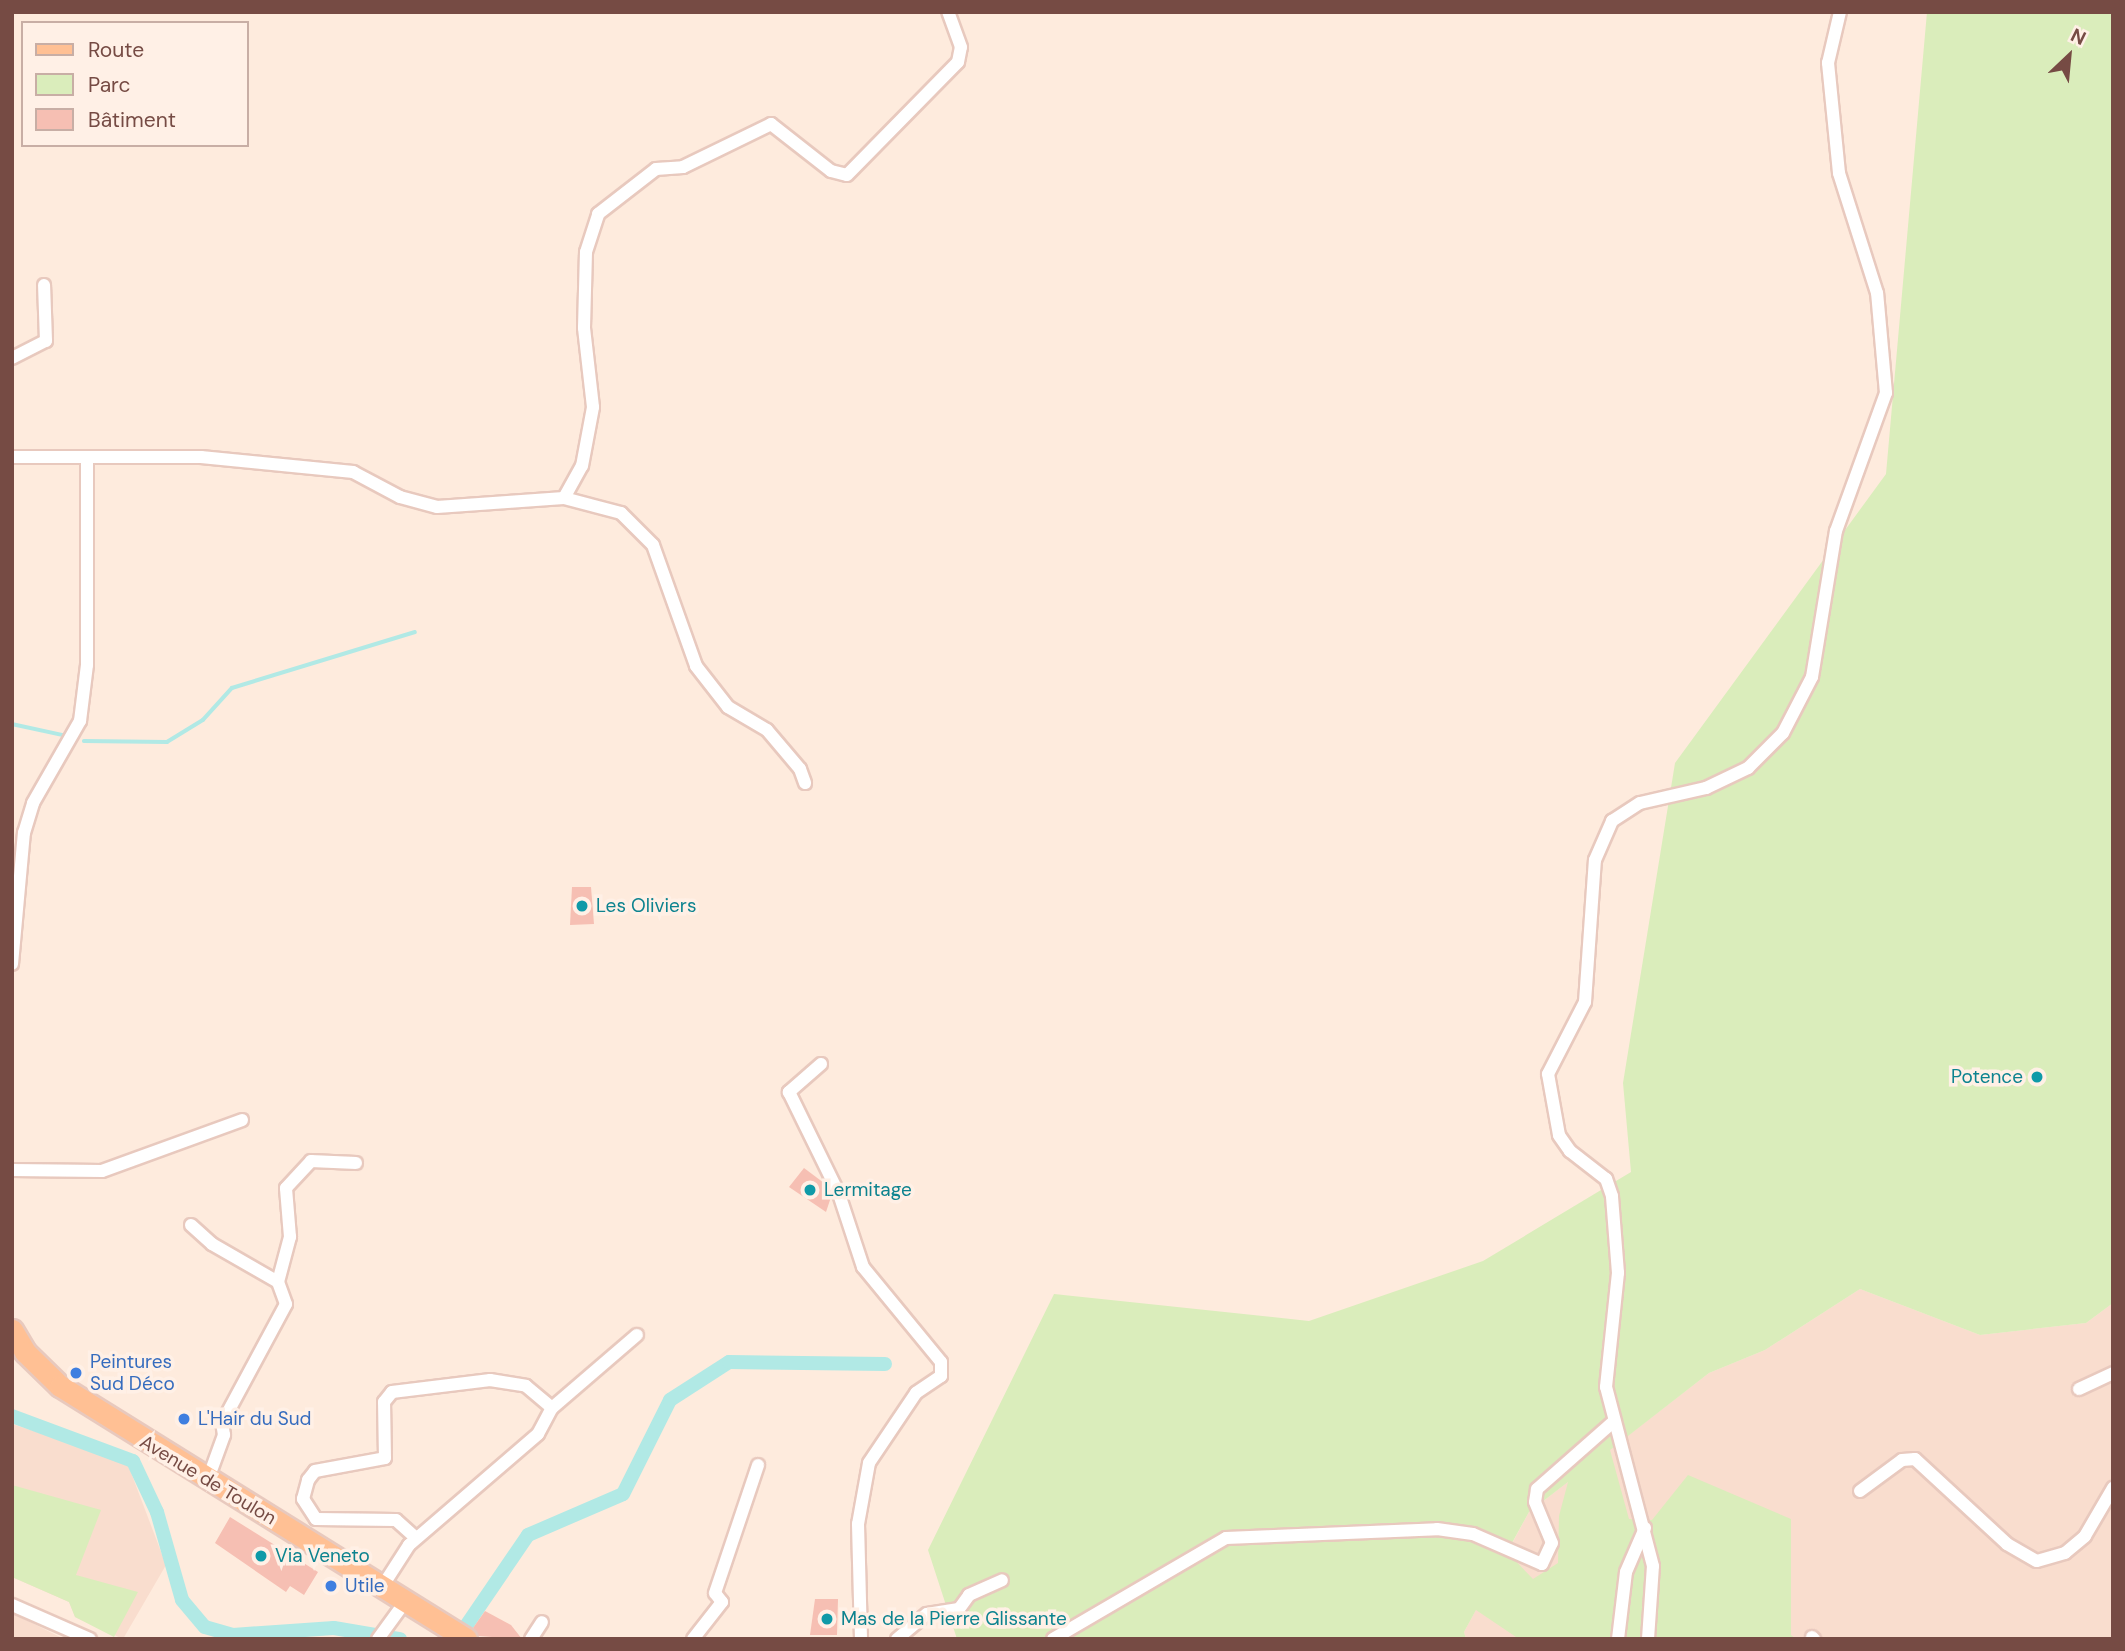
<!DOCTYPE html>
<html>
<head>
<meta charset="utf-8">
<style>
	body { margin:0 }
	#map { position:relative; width:2125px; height:1651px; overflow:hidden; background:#feebdd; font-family:"DM Sans",sans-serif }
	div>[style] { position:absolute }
	.residential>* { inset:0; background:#f9ddce }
	.green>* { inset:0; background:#daedbb }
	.stream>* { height:3.5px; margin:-1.75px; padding:0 1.75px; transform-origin:1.75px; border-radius:1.75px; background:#b1e9e5 }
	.canal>* { height:14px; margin:-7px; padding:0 7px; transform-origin:7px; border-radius:7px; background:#b1e9e5 }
	.building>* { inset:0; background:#f6bfb3 }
	.roads { filter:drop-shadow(2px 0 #e8c9be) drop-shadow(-2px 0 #e8c9be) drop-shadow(0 2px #e8c9be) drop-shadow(0 -2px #e8c9be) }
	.minor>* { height:12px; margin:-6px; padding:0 6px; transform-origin:6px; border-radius:6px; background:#fff }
	.primary>* { height:21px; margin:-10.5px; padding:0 10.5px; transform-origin:10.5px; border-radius:10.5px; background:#ffc094 }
	.dots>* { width:19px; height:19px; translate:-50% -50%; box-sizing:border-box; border:4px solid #fff0e6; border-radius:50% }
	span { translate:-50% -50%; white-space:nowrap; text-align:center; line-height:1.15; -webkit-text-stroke:7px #fff0e6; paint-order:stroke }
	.culture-label { font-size:19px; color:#0d838f }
	.left { translate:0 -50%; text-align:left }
	.right { translate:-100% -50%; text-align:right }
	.shop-label { font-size:19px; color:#366cbe }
	.street-label { font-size:19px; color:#764b44 }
	.frame { position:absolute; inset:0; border:14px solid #764b44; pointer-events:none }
	.legend { position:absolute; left:21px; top:21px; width:228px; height:126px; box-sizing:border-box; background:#fff0e6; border:2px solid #c8aea5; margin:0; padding:9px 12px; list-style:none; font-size:21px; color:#764b44 }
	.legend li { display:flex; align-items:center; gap:14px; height:35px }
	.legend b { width:35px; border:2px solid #c8aea5 }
	.north { position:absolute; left:2034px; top:21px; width:70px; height:70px; -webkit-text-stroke:5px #fff0e6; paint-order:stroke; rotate:26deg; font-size:19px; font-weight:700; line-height:28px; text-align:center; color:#764b44 }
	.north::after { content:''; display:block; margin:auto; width:24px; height:32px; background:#764b44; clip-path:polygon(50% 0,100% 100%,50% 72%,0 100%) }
</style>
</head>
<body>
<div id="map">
	<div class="residential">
		<i style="clip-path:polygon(1860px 1289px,1980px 1335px,2086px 1323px,2113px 1303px,2113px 1639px,1466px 1639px,1464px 1632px,1529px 1512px,1709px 1373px,1765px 1350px)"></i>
		<i style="clip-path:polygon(12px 1424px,127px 1462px,166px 1565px,123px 1639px,75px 1617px,69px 1602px,12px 1577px)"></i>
		<i style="clip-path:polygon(12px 1613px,64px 1639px,12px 1639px)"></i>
	</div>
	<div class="green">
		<i style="clip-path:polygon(evenodd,1927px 12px,2113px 12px,2113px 1303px,2086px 1323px,1980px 1335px,1860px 1289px,1765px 1350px,1709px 1373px,1610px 1450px,1629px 1519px,1652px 1520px,1688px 1475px,1791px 1519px,1791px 1635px,1796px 1639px,1519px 1639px,1476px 1610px,1464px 1632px,1466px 1639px,957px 1639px,928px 1550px,1054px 1294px,1309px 1321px,1483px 1261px,1631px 1172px,1623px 1083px,1675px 763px,1886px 474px,1927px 12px,1568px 1482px,1559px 1516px,1558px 1563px,1533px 1579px,1507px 1552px,1529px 1512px,1568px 1482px)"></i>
		<i style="clip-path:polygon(12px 1485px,101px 1510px,76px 1575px,138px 1592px,114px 1637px,75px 1617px,69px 1602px,12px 1577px)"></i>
	</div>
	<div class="stream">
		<i style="left:12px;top:724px;width:52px;rotate:12.2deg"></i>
		<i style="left:84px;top:741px;width:83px;rotate:0.7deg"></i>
		<i style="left:167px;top:742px;width:42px;rotate:-31.4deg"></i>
		<i style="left:203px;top:720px;width:43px;rotate:-47.8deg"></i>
		<i style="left:232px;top:688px;width:191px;rotate:-17deg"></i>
	</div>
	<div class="canal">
		<i style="left:12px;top:1416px;width:129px;rotate:20.4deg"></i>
		<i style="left:133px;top:1461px;width:56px;rotate:64.8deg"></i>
		<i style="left:157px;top:1512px;width:91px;rotate:74.1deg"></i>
		<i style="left:182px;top:1600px;width:35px;rotate:50deg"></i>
		<i style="left:205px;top:1627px;width:29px;rotate:16deg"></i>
		<i style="left:233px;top:1635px;width:101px;rotate:-4deg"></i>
		<i style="left:334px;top:1628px;width:67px;rotate:9.5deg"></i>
		<i style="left:466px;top:1626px;width:110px;rotate:-55.7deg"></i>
		<i style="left:528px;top:1535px;width:103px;rotate:-23.3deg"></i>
		<i style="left:623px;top:1494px;width:105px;rotate:-63.4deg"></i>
		<i style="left:670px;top:1400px;width:70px;rotate:-32.8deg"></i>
		<i style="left:729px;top:1362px;width:156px;rotate:0.7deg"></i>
	</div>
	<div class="building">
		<i style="clip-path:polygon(572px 887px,591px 887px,594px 924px,570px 925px)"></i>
		<i style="clip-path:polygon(804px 1168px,824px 1183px,831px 1197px,826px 1212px,789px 1187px)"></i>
		<i style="clip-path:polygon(230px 1517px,318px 1572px,304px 1595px,290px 1586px,286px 1592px,215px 1543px)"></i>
		<i style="clip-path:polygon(815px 1599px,838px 1599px,837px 1635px,810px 1635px)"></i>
		<i style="clip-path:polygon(485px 1611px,511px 1625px,522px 1639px,478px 1636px,473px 1628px)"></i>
	</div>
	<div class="roads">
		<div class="minor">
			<i style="left:12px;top:358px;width:38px;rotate:-27deg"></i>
			<i style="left:46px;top:341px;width:56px;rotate:-92deg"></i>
			<i style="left:12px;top:457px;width:75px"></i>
			<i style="left:564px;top:498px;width:37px;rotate:-61deg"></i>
			<i style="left:582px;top:466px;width:60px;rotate:-79.4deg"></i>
			<i style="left:593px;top:407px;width:80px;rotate:-96.5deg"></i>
			<i style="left:584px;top:328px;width:76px;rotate:-88.5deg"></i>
			<i style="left:586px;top:252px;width:40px;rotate:-72deg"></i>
			<i style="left:598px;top:214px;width:73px;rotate:-37.8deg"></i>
			<i style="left:656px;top:169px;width:27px;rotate:-4deg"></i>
			<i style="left:683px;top:167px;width:98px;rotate:-26deg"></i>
			<i style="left:771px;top:124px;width:76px;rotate:38.1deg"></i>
			<i style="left:831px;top:171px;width:16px;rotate:14deg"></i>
			<i style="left:847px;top:175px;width:158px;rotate:-45.5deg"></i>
			<i style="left:958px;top:62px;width:15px;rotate:-79deg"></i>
			<i style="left:961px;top:47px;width:37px;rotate:-110deg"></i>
			<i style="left:12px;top:964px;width:132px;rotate:-84.8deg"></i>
			<i style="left:24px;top:833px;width:31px;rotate:-73deg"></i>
			<i style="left:33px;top:803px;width:95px;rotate:-60.2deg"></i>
			<i style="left:80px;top:721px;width:56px;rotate:-82.9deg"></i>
			<i style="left:87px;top:665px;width:208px;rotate:-90deg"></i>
			<i style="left:87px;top:457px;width:114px"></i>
			<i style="left:201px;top:457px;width:153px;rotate:5.6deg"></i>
			<i style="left:353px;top:472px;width:53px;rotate:28deg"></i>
			<i style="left:400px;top:497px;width:38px;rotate:15deg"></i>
			<i style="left:437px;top:507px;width:127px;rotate:-4.1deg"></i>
			<i style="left:564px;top:498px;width:59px;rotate:14.7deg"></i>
			<i style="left:621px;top:513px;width:45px;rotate:45deg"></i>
			<i style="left:653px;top:545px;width:128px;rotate:70.4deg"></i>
			<i style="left:696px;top:666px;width:52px;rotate:52deg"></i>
			<i style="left:728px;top:707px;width:45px;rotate:30.5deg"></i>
			<i style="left:767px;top:730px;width:51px;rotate:49.8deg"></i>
			<i style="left:800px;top:769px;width:15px;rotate:70deg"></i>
			<i style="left:821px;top:1064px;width:43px;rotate:138.8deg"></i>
			<i style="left:789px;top:1092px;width:114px;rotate:63.9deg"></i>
			<i style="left:839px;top:1194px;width:77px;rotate:71.8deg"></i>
			<i style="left:863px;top:1267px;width:123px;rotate:50.6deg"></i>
			<i style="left:941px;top:1362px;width:14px;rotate:90deg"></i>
			<i style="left:941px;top:1376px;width:30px;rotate:146deg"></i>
			<i style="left:916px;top:1393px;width:84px;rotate:123.9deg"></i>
			<i style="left:869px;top:1463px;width:62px;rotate:100.2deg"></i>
			<i style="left:858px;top:1524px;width:115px;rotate:88.5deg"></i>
			<i style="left:12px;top:1170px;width:90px;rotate:0.6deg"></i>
			<i style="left:102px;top:1171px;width:149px;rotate:-20deg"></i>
			<i style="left:191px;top:1225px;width:28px;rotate:42deg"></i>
			<i style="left:212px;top:1244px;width:76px;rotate:29.9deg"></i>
			<i style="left:2079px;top:1389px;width:38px;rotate:-25deg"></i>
			<i style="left:208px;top:1479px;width:47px;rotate:-70deg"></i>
			<i style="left:224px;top:1435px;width:12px;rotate:-99deg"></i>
			<i style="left:222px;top:1423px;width:135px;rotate:-61.7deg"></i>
			<i style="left:286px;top:1304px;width:23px;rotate:-110deg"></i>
			<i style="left:278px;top:1282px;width:47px;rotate:-75.1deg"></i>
			<i style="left:290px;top:1237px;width:49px;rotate:-94.7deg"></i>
			<i style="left:286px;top:1188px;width:37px;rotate:-47deg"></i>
			<i style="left:311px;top:1161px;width:45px;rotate:2.5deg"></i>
			<i style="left:1860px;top:1491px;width:52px;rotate:-36.4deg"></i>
			<i style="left:1902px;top:1460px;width:13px;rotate:-4deg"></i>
			<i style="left:1915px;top:1459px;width:125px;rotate:42.7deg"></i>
			<i style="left:2007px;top:1544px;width:34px;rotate:30deg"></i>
			<i style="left:2037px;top:1561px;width:29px;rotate:-16deg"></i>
			<i style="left:2065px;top:1553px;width:26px;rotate:-40deg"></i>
			<i style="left:2085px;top:1536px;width:56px;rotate:-59.7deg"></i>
			<i style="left:416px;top:1538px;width:27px;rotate:-138deg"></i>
			<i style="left:396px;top:1520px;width:80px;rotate:-179.3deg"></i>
			<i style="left:316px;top:1519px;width:24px;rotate:-123deg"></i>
			<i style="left:303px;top:1499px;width:20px;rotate:-75deg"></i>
			<i style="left:308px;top:1480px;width:11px;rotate:-52deg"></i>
			<i style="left:315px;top:1471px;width:71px;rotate:-10.5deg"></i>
			<i style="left:385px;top:1458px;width:56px;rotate:-91deg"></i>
			<i style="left:384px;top:1402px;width:13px;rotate:-51deg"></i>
			<i style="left:392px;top:1392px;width:99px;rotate:-7deg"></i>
			<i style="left:490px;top:1380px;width:36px;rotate:9deg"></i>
			<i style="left:526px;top:1386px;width:34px;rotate:40deg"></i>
			<i style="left:382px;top:1587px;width:50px;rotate:-57.3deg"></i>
			<i style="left:409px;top:1545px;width:170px;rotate:-40.7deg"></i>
			<i style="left:538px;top:1434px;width:30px;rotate:-62deg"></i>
			<i style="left:552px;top:1408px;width:112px;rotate:-40.7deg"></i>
			<i style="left:12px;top:1605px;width:85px;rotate:23.6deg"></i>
			<i style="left:1812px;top:1637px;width:3px;rotate:45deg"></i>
			<i style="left:378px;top:1639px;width:46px;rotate:-53.9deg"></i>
			<i style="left:531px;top:1639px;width:20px;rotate:-57deg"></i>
			<i style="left:693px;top:1639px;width:47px;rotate:-51.9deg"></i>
			<i style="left:722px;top:1602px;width:11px;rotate:-128deg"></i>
			<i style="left:715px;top:1593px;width:135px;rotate:-71.4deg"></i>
			<i style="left:897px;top:1639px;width:39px;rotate:-40deg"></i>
			<i style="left:927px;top:1614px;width:32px;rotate:-9deg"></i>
			<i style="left:959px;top:1609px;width:17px;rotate:-54deg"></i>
			<i style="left:969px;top:1595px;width:36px;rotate:-24deg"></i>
			<i style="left:1053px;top:1639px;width:200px;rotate:-30.3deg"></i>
			<i style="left:1226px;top:1538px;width:211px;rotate:-2.4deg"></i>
			<i style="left:1437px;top:1529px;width:36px;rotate:8deg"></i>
			<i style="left:1473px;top:1534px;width:75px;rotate:23.5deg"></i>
			<i style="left:1542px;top:1564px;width:23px;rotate:-65deg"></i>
			<i style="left:1552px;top:1543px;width:44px;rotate:-112.5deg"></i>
			<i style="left:1535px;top:1502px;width:13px;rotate:-81deg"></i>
			<i style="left:1537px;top:1489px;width:103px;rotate:-41.4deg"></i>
			<i style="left:1618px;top:1639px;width:67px;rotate:-83.2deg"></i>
			<i style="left:1626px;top:1572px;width:48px;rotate:-66.6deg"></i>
			<i style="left:1648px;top:1639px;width:73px;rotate:-86.1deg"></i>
			<i style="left:1653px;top:1566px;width:185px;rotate:-104.7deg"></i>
			<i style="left:1606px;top:1387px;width:115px;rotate:-84deg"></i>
			<i style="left:1618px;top:1273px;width:77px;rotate:-94.5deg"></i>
			<i style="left:1612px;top:1196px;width:18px;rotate:-109deg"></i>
			<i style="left:1606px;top:1179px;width:46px;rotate:-142.1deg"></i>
			<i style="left:1570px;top:1151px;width:19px;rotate:-125deg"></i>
			<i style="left:1559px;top:1135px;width:62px;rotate:-100.2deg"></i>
			<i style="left:1548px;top:1074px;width:81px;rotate:-62.8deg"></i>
			<i style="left:1585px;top:1002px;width:142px;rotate:-86deg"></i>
			<i style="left:1595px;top:860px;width:43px;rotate:-66.4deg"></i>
			<i style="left:1612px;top:821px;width:33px;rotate:-33deg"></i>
			<i style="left:1640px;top:803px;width:68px;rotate:-12.8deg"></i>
			<i style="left:1706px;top:788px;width:47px;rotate:-25.5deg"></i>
			<i style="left:1748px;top:768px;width:49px;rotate:-45deg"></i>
			<i style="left:1783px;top:733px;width:63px;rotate:-62.6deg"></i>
			<i style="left:1812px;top:677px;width:148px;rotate:-80.7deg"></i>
			<i style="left:1836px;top:531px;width:147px;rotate:-70.1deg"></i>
			<i style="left:1886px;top:393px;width:100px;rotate:-95.1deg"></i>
			<i style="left:1877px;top:293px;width:126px;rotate:-107.6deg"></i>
			<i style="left:1839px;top:173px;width:111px;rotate:-95.7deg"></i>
			<i style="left:1828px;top:63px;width:52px;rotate:-76.8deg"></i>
		</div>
		<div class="primary">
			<i style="left:12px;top:1330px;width:26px;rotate:59deg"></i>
			<i style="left:25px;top:1352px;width:49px;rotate:44.2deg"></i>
			<i style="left:60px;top:1386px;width:478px;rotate:31.9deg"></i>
		</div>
	</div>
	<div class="dots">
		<i style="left:582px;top:906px;background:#0f9aa8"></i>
		<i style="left:2037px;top:1077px;background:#0f9aa8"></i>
		<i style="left:810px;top:1190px;background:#0f9aa8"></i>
		<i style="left:76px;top:1373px;background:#3f7fe0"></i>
		<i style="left:184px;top:1419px;background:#3f7fe0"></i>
		<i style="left:261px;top:1556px;background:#0f9aa8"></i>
		<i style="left:331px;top:1586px;background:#3f7fe0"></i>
		<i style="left:827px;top:1619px;background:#0f9aa8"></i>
	</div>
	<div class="culture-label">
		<span class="left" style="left:596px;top:906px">Les Oliviers</span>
		<span class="right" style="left:2023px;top:1077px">Potence</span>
		<span class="left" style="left:824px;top:1190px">Lermitage</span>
		<span class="left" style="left:275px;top:1556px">Via Veneto</span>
		<span class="left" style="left:841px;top:1619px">Mas de la Pierre Glissante</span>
	</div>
	<div class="shop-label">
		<span class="left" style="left:90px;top:1373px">Peintures<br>Sud Déco</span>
		<span class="left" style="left:198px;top:1419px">L'Hair du Sud</span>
		<span class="left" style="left:345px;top:1586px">Utile</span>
	</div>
	<div class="street-label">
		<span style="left:208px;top:1480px;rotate:31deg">Avenue de Toulon</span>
	</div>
	<div class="frame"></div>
	<ul class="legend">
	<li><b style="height:9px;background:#ffc094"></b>Route</li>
	<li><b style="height:19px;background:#daedbb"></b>Parc</li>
	<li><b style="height:19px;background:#f6bfb3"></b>Bâtiment</li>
	</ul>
	<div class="north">N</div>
</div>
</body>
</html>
